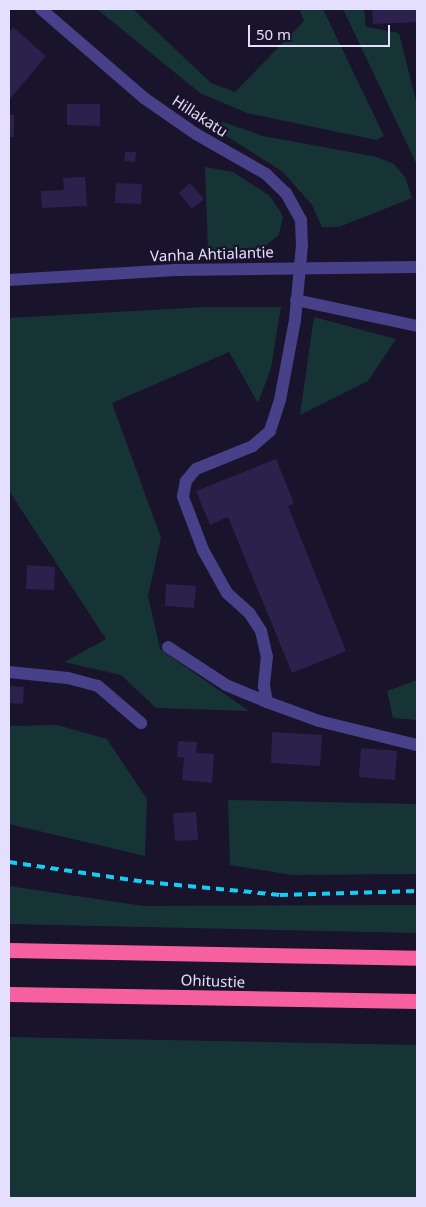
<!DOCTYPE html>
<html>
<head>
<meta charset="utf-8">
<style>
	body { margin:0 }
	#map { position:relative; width:426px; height:1207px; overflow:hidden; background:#19132b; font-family:"Noto Sans",sans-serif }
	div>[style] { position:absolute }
	.green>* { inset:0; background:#163435 }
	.building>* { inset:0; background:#2c204c }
	.minor>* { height:12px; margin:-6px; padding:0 6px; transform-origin:6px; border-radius:6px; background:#484088 }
	.highway>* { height:15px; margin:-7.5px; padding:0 7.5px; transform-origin:7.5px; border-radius:7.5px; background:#f7609e }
	.rail>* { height:4px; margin-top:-2px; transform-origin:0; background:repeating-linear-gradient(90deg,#15cef4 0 8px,transparent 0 14px) }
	span { translate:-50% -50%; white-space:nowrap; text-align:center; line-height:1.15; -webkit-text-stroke:4.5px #19132b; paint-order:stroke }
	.street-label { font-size:15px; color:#e4dffd }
	.frame { position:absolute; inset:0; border:10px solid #e4dffd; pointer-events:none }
	.scale { position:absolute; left:248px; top:25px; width:142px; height:22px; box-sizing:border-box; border:2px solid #e4dffd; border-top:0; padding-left:6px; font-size:15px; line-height:18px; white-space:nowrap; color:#e4dffd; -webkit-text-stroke:4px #19132b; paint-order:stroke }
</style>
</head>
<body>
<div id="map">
	<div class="green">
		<i style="clip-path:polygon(97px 9px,133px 9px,211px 83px,235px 92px,304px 21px,299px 9px,323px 9px,384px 136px,376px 140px,247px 113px,200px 93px)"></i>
		<i style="clip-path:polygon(343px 9px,364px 9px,366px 27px,399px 33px,417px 105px,417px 165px)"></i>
		<i style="clip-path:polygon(214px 119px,263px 136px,377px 157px,394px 164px,405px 177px,412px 198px,339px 227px,322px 227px,312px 205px,283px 172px,209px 125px)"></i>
		<i style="clip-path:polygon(205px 167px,233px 172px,270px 196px,283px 216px,279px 235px,263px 248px,208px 252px)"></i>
		<i style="clip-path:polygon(205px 307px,281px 307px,271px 368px,258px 403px,229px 352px,112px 403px,161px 538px,148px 596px,160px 649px,249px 711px,156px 708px,121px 675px,64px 662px,106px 639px,9px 491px,9px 318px)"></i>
		<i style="clip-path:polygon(314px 317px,396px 339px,368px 381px,300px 415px)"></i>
		<i style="clip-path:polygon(417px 680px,417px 720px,393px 718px,387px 691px)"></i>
		<i style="clip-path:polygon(57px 725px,107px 739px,147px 799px,145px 856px,9px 824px,9px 726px)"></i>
		<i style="clip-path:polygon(228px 800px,417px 804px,417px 874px,292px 875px,230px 865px)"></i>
		<i style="clip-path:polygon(9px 886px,144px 906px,417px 905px,417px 933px,9px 924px)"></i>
		<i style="clip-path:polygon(9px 1037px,417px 1045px,417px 1198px,9px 1198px)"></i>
	</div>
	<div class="building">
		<i style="clip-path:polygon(372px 9px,417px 9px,417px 22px,373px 24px)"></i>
		<i style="clip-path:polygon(13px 27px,46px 56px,9px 100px,9px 33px)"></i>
		<i style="clip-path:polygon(67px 104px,100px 104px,100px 126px,67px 125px)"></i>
		<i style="clip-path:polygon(9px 115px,14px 115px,14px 137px,9px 137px)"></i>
		<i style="clip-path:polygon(125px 152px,136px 152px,135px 162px,124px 161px)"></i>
		<i style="clip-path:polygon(85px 177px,87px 206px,42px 208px,41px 191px,64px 190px,63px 178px)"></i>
		<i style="clip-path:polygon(116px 183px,142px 184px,141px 204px,115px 203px)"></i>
		<i style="clip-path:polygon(190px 183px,204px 199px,192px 209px,179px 193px)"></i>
		<i style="clip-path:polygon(276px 459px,294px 503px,288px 506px,346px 651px,292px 673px,228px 517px,210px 525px,196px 491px)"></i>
		<i style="clip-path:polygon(27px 565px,55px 567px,54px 590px,26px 589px)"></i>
		<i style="clip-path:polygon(166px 584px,196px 586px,194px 608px,165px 606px)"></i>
		<i style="clip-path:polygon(9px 686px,24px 687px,23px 704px,9px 703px)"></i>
		<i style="clip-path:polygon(272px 732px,322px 735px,320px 766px,271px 763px)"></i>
		<i style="clip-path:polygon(178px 741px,197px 742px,196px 753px,214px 754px,212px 783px,182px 780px,184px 758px,177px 757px)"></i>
		<i style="clip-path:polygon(361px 748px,397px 751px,395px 780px,359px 777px)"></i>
		<i style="clip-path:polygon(196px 812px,198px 840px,175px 841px,173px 813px)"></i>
	</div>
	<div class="minor">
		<i style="left:41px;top:9px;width:136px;rotate:40.8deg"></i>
		<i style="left:144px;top:98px;width:63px;rotate:34.7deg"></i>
		<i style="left:196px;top:134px;width:81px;rotate:29.7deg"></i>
		<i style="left:266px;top:174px;width:28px;rotate:44deg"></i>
		<i style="left:286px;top:193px;width:31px;rotate:61deg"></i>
		<i style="left:301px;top:220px;width:25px;rotate:88deg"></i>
		<i style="left:302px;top:245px;width:75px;rotate:95.3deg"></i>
		<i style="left:295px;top:320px;width:81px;rotate:100.6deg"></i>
		<i style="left:280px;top:400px;width:33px;rotate:108deg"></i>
		<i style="left:270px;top:431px;width:23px;rotate:139deg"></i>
		<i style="left:253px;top:446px;width:61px;rotate:158deg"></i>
		<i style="left:196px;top:469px;width:16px;rotate:130deg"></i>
		<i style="left:186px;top:481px;width:16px;rotate:101deg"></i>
		<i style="left:183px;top:497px;width:57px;rotate:69.3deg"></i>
		<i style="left:203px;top:550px;width:49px;rotate:60.8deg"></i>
		<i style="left:227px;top:593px;width:31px;rotate:42deg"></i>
		<i style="left:250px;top:614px;width:20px;rotate:57deg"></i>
		<i style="left:261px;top:631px;width:26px;rotate:77deg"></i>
		<i style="left:267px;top:656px;width:30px;rotate:96deg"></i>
		<i style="left:264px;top:686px;width:16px;rotate:79deg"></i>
		<i style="left:267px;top:702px;width:55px;rotate:20.1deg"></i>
		<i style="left:319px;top:721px;width:101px;rotate:13.8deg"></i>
		<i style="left:9px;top:280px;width:167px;rotate:-3.4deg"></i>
		<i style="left:176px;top:270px;width:241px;rotate:-0.7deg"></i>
		<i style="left:296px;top:300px;width:124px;rotate:12.1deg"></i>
		<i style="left:168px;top:647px;width:69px;rotate:33.2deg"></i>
		<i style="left:226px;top:685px;width:44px;rotate:22.5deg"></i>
		<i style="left:9px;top:672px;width:59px;rotate:5.8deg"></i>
		<i style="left:68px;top:678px;width:31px;rotate:15deg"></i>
		<i style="left:98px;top:686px;width:57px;rotate:40.7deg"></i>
	</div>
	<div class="highway">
		<i style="left:9px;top:950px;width:408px;rotate:1.1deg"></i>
		<i style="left:9px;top:994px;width:408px;rotate:1deg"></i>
	</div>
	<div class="rail">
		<i style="left:9px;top:862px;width:138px;rotate:8.3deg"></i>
		<i style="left:146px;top:882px;width:135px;rotate:5.5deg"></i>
		<i style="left:280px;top:895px;width:137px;rotate:-1.7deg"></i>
	</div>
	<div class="street-label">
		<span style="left:200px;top:116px;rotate:33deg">Hillakatu</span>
		<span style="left:212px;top:254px;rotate:-2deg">Vanha Ahtialantie</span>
		<span style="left:213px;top:981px;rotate:2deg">Ohitustie</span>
	</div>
	<div class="frame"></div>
	<div class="scale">50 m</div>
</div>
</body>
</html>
